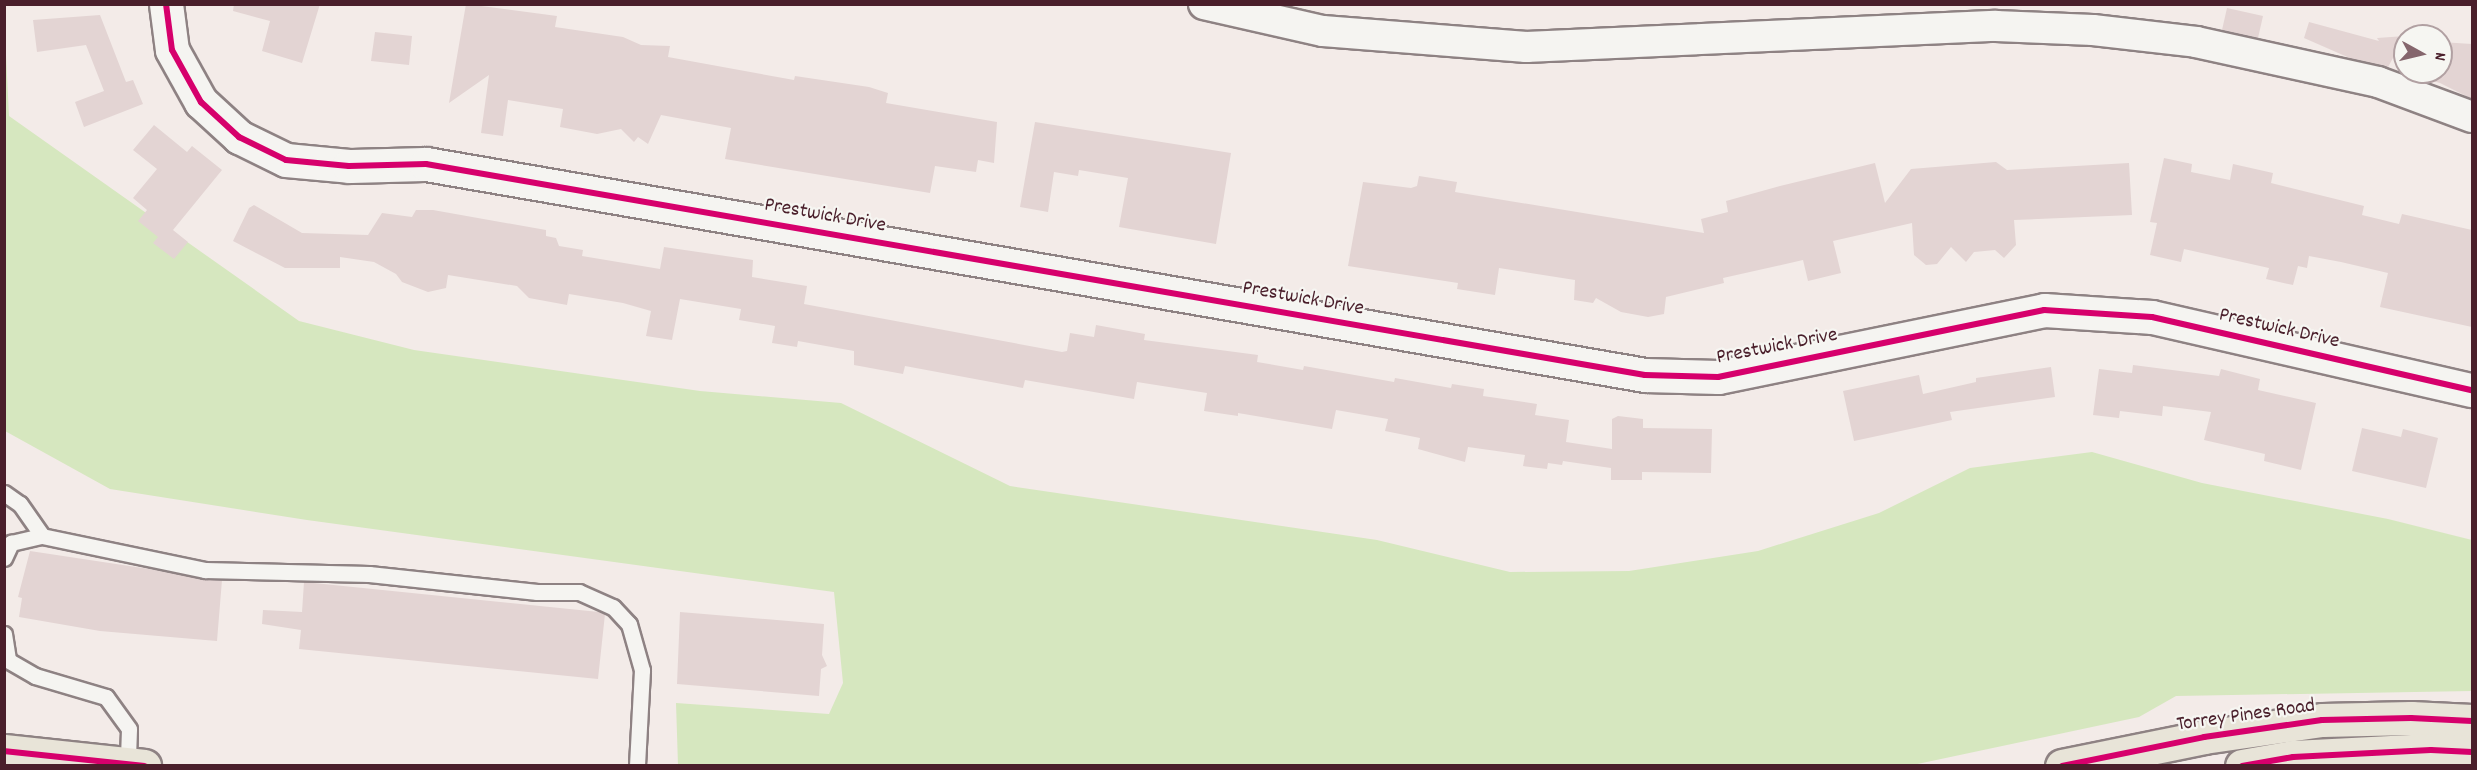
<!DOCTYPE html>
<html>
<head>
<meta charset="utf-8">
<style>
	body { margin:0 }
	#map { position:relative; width:2477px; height:770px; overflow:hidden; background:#f3ebe8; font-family:Dekko,sans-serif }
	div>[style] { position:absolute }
	.green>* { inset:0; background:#d6e7bf }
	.building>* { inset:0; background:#e3d4d3 }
	.roads { filter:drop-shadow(2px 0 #8e8283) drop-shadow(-2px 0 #8e8283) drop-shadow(0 2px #8e8283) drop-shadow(0 -2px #8e8283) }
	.service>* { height:15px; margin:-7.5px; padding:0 7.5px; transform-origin:7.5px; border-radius:7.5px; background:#f5f4f1 }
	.minor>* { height:30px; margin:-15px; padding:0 15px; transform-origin:15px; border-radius:15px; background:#f5f4f1 }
	.tertiary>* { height:33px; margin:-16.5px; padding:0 16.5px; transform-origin:16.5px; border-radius:16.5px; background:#f5f4f1 }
	.primary>* { height:33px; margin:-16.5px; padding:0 16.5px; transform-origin:16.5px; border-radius:16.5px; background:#e8e4d8 }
	.cycleway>* { height:6px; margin:-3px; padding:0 3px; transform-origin:3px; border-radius:3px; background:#d6006c }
	span { translate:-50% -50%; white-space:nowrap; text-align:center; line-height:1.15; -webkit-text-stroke:4.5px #f6f6f2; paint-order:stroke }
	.street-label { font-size:21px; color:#4a1f2b }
	.frame { position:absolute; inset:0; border:6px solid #4a1f2b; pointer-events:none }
	.north { position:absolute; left:2393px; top:24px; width:60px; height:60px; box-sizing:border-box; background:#f6f6f2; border:2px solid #b1a0a2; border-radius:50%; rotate:98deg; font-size:16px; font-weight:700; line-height:24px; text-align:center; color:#4a1f2b }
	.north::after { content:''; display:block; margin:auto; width:21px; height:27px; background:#85666d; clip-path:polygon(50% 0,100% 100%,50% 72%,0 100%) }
</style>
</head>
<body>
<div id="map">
	<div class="green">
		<i style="clip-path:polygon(4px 14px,9px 116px,299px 321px,414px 350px,700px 391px,841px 403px,1010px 486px,1377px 540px,1510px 572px,1629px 571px,1758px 551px,1879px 513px,1970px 468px,2092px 452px,2202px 483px,2388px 519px,2472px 540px,2472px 691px,2176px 696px,2139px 717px,1908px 766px,678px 765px,676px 703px,829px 714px,843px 683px,834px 592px,307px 520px,110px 489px,5px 431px)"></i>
	</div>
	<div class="building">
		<i style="clip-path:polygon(234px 4px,320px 4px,302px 63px,262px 51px,270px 21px,233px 11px)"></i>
		<i style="clip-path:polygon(466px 4px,557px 16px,555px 27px,623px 37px,641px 45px,670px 46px,668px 57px,794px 80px,795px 76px,869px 87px,888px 93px,886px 103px,997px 122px,994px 163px,978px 160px,976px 172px,935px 166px,930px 193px,725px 159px,731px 128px,661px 115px,648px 144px,638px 137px,634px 142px,621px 129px,597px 134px,560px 127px,563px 109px,508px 100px,503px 136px,481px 133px,489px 75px,449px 103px)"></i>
		<i style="clip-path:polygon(2227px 8px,2263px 16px,2258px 38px,2222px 30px)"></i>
		<i style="clip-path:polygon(100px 15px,126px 82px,133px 80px,143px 104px,84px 127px,75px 102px,104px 91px,86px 45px,37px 52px,33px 20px)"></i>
		<i style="clip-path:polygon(2309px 22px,2379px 41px,2377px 38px,2405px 36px,2405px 72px,2441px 72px,2441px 42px,2472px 44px,2472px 99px,2440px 83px,2406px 74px,2393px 58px,2388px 67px,2352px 59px,2304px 38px)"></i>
		<i style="clip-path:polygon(375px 32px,412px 36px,409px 65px,371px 61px)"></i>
		<i style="clip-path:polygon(1035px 122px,1231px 153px,1216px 244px,1119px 227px,1128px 178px,1079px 170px,1078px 176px,1054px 172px,1048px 212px,1020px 207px)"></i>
		<i style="clip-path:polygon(154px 125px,187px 152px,192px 146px,222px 170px,173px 230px,188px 242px,174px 259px,153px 243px,158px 237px,138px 221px,147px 210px,133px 198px,157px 169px,133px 150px)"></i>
		<i style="clip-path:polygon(2164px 158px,2192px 164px,2191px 172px,2230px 180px,2233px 164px,2273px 173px,2271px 183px,2364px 206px,2362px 215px,2399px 224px,2402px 214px,2472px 230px,2472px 327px,2380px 307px,2388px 273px,2341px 262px,2309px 256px,2307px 268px,2298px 266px,2293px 285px,2266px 279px,2269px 268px,2184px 249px,2181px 262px,2150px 255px,2157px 223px,2150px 222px)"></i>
		<i style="clip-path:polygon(1996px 162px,2007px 170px,2129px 163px,2132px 215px,2014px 220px,2016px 245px,2004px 258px,1995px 250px,1974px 252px,1966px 262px,1951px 247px,1937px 264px,1926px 265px,1914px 255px,1912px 223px,1833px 241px,1841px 273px,1808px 281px,1803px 260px,1723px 278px,1724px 283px,1666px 297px,1664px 314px,1648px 317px,1621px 312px,1596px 298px,1593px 303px,1574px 300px,1575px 280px,1499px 268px,1495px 295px,1457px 289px,1458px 283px,1348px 266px,1363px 182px,1411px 188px,1417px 186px,1419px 176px,1457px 182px,1455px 192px,1704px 233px,1701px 219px,1728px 212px,1726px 201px,1780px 186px,1875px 163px,1885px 203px,1911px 169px)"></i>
		<i style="clip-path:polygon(254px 205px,302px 233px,368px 235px,382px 213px,412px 217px,416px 210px,433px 210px,546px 230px,546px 236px,556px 238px,559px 246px,583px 250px,582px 256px,660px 269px,664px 247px,753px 260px,752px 277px,807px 286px,804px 304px,1062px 352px,1067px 351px,1070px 333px,1094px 337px,1096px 325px,1145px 334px,1144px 340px,1258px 355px,1257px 362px,1303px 370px,1304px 366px,1394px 382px,1395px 378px,1451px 388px,1452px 384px,1484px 389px,1483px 396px,1537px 404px,1535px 415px,1569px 420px,1566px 442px,1612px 449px,1612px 419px,1618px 416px,1643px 419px,1643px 428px,1712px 429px,1711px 473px,1642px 472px,1642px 480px,1611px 480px,1611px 468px,1563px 461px,1562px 465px,1548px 463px,1547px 469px,1523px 466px,1525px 455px,1468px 447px,1465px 462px,1418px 449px,1420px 438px,1385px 431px,1388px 419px,1336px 410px,1332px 429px,1238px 413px,1238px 416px,1204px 411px,1207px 393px,1137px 382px,1134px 399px,1025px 380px,1023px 388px,905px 366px,903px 374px,854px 365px,854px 351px,798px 341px,797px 347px,772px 343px,775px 326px,739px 320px,741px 309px,680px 299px,672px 340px,646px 336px,651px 311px,623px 303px,569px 294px,567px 305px,529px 298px,517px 286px,448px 275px,446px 288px,428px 292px,402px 282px,396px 274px,374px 262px,340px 257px,340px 268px,285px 268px,233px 241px,249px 208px)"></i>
		<i style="clip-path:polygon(2133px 365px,2219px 376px,2221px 369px,2260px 379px,2258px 390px,2316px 403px,2301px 470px,2264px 461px,2265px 454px,2204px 440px,2211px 412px,2163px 406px,2162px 416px,2120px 411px,2119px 418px,2093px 415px,2099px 369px,2132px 373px)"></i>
		<i style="clip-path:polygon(2051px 367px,2055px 397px,1950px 412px,1952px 420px,1854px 441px,1843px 391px,1919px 375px,1923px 394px,1976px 382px,1976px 378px)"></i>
		<i style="clip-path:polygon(2362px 428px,2401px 437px,2403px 429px,2438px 438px,2426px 488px,2352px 471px)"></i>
		<i style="clip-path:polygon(30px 551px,222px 580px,217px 641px,100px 631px,19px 617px,22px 598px,18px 597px)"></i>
		<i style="clip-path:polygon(304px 582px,599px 612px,605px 614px,598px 679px,299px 649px,301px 630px,262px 624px,263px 610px,302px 612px)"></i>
		<i style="clip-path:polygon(680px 612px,824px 624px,822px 655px,827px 666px,821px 669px,819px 696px,677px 684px)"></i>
	</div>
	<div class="roads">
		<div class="service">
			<i style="left:4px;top:493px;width:19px;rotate:35deg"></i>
			<i style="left:20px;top:504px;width:39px;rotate:55deg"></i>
			<i style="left:42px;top:536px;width:167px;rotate:11.8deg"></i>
			<i style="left:205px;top:570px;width:164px;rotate:1.4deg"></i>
			<i style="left:369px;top:574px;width:169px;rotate:6.1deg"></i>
			<i style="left:537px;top:592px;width:42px"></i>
			<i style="left:579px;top:592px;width:37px;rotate:24deg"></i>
			<i style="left:613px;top:607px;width:23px;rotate:47deg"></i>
			<i style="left:629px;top:624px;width:48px;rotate:74.2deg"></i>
			<i style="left:642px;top:670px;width:96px;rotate:93deg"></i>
			<i style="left:4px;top:558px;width:17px;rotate:-65deg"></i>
			<i style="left:11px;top:543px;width:32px;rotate:-13deg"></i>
			<i style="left:4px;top:634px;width:26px;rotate:81deg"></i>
			<i style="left:4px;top:658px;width:36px;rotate:30deg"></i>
			<i style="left:35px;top:676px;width:74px;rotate:16.5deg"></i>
			<i style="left:106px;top:697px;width:39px;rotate:54deg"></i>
			<i style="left:129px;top:729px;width:37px;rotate:92deg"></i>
		</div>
		<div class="minor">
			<i style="left:1204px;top:4px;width:122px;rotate:12.8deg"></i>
			<i style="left:1323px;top:31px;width:204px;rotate:4.5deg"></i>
			<i style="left:1526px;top:47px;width:470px;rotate:-2.6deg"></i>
			<i style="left:1996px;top:26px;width:97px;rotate:2.4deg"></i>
			<i style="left:2093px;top:30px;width:104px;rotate:6.6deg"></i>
			<i style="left:2196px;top:42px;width:186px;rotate:12.4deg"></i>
			<i style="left:2378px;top:82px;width:100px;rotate:20.4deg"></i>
		</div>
		<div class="tertiary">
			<i style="left:166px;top:4px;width:46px;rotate:82.6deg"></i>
			<i style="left:172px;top:50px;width:60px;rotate:60.9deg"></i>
			<i style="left:201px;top:102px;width:52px;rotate:42.6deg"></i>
			<i style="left:239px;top:137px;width:52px;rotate:26.1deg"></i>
			<i style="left:286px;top:160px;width:63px;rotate:5.4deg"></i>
			<i style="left:349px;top:166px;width:77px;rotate:-1.5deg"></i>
			<i style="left:426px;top:164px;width:1237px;rotate:9.82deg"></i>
			<i style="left:1645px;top:375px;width:73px;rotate:1.6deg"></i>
			<i style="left:1718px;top:377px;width:333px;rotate:-11.6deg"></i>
			<i style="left:2044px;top:310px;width:108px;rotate:3.7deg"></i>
			<i style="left:2152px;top:317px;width:328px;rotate:12.9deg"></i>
		</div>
		<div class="primary">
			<i style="left:4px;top:751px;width:141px;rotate:6.1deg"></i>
			<i style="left:2062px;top:766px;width:145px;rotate:-11.5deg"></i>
			<i style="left:2204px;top:737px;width:119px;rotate:-8.2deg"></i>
			<i style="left:2322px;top:720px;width:89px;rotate:-1.3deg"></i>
			<i style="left:2411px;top:718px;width:61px;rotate:2.8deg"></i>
			<i style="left:2242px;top:766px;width:52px;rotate:-10deg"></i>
			<i style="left:2293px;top:757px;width:138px;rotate:-2.9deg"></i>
			<i style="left:2431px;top:750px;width:41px;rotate:2.8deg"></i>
		</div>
	</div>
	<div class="cycleway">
		<i style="left:166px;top:4px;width:46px;rotate:82.6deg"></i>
		<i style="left:172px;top:50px;width:60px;rotate:60.9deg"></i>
		<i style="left:201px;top:102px;width:52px;rotate:42.6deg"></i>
		<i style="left:239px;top:137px;width:52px;rotate:26.1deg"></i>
		<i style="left:286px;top:160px;width:63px;rotate:5.4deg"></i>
		<i style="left:349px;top:166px;width:77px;rotate:-1.5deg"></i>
		<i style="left:426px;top:164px;width:1237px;rotate:9.82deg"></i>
		<i style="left:1645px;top:375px;width:73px;rotate:1.6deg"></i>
		<i style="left:1718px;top:377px;width:333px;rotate:-11.6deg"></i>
		<i style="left:2044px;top:310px;width:108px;rotate:3.7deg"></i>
		<i style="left:2152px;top:317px;width:328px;rotate:12.9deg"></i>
		<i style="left:4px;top:751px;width:141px;rotate:6.1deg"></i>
		<i style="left:2062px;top:766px;width:145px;rotate:-11.5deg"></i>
		<i style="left:2204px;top:737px;width:119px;rotate:-8.2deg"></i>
		<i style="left:2322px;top:720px;width:89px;rotate:-1.3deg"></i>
		<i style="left:2411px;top:718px;width:61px;rotate:2.8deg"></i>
		<i style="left:2242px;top:766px;width:52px;rotate:-10deg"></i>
		<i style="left:2293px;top:757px;width:138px;rotate:-2.9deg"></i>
		<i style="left:2431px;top:750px;width:41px;rotate:2.8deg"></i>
	</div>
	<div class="street-label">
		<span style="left:825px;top:216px;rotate:10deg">Prestwick Drive</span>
		<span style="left:1303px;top:299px;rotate:10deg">Prestwick Drive</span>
		<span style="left:2279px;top:329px;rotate:13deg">Prestwick Drive</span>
		<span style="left:1777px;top:347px;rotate:-11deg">Prestwick Drive</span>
		<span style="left:2246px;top:716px;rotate:-8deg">Torrey Pines Road</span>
	</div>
	<div class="frame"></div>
	<div class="north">N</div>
</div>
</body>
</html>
